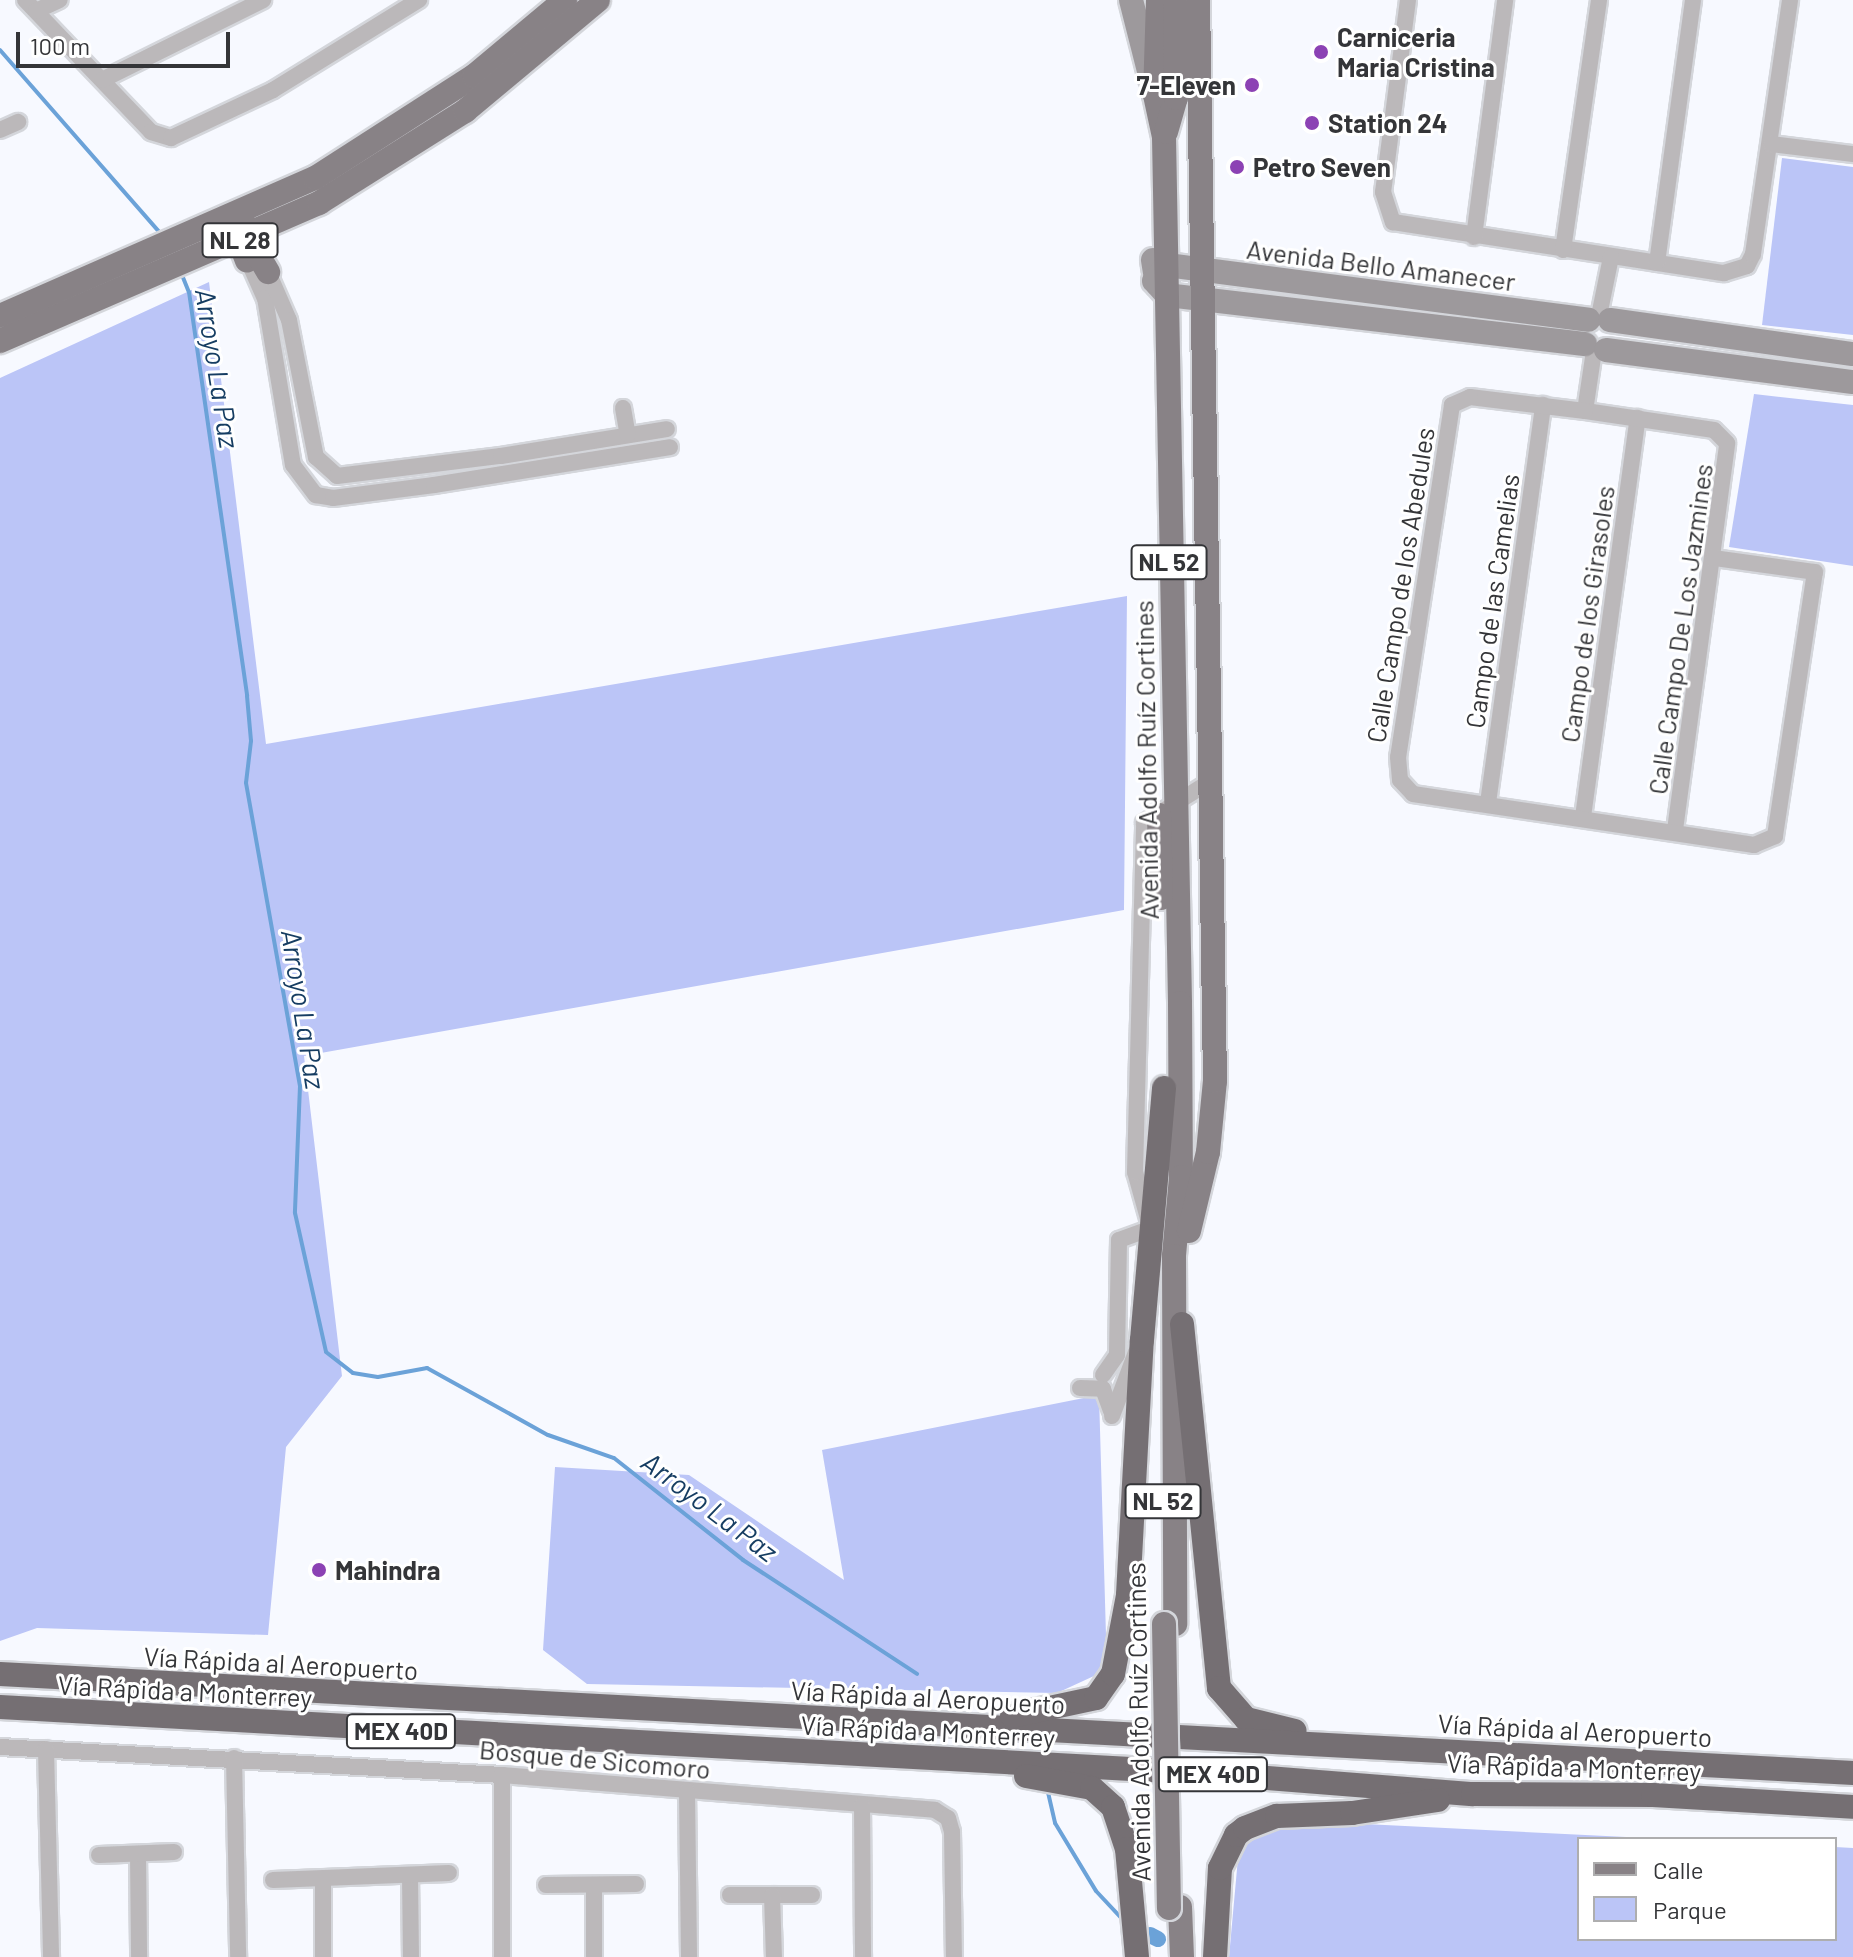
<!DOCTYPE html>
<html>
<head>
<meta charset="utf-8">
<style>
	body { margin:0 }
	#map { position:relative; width:1853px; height:1957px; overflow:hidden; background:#f7f9ff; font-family:Barlow,sans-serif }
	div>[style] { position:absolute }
	.green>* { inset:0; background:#bbc5f7 }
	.stream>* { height:4px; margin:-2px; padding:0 2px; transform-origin:2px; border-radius:2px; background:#6ba2d8 }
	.canal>* { height:16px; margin:-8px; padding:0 8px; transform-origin:8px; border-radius:8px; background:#6ba2d8 }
	.roads { filter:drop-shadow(2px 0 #d4d6db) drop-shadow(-2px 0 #d4d6db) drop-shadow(0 2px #d4d6db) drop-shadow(0 -2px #d4d6db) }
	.street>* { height:16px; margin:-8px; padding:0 8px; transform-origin:8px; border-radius:8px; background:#bbb8ba }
	.secondary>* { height:24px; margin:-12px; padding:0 12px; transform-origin:12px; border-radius:12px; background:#9d999c }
	.primary>* { height:24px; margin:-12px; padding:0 12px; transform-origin:12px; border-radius:12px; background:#888286 }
	.highway>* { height:24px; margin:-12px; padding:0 12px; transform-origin:12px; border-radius:12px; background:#756f73 }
	.bridges { filter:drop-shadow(2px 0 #d4d6db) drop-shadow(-2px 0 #d4d6db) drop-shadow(0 2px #d4d6db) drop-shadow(0 -2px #d4d6db) }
	.primary-bridge>* { height:24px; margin:-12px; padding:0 12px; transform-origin:12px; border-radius:12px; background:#888286 }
	.dots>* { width:22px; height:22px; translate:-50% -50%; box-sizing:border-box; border:4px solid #fff; border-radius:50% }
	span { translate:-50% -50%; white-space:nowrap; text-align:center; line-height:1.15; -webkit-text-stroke:6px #fff; paint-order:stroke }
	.shield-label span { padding:2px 6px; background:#fff; border:2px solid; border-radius:6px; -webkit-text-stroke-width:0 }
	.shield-label { font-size:24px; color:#343538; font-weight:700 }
	.poi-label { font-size:26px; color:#343538; font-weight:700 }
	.left { translate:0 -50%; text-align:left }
	.right { translate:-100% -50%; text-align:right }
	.street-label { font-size:26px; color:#343538 }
	.water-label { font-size:28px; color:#163d62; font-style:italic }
	.legend { position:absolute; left:1577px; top:1837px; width:260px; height:104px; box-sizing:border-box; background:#fff; border:2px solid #aeaeaf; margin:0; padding:10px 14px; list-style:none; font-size:24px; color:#343538 }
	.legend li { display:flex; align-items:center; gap:16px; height:40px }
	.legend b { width:40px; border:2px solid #aeaeaf }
	.scale { position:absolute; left:16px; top:32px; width:214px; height:36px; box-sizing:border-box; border:4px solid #343538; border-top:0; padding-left:10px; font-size:24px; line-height:28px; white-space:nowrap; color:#343538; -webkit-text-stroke:6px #fff; paint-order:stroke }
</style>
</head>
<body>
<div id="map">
	<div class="green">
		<i style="clip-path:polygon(1782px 158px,1853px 167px,1853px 335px,1762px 325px)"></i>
		<i style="clip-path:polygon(209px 282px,266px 744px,1127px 596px,1124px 910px,304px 1056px,342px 1376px,286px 1447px,268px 1635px,37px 1628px,0 1641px,0 378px)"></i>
		<i style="clip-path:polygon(1754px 394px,1853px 405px,1853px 566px,1729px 547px)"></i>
		<i style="clip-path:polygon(1099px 1395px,1107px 1670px,1057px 1693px,587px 1684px,543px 1650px,555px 1467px,689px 1475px,844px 1580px,822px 1450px)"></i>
		<i style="clip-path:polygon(1284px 1820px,1667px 1839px,1579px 1839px,1579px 1939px,1835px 1939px,1835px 1847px,1853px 1848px,1853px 1957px,1229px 1957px,1238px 1858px,1247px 1838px)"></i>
	</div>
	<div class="stream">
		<i style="left:0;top:50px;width:243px;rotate:48.8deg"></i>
		<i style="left:182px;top:275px;width:18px;rotate:68deg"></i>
		<i style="left:189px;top:292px;width:408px;rotate:81.8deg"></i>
		<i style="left:247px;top:696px;width:45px;rotate:84.9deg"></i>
		<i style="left:251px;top:741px;width:42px;rotate:96.8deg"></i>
		<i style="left:246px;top:783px;width:308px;rotate:79.9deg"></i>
		<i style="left:300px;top:1086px;width:127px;rotate:92.3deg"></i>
		<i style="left:295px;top:1213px;width:142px;rotate:77.4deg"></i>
		<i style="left:326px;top:1352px;width:34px;rotate:38deg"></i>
		<i style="left:353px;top:1373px;width:25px;rotate:9deg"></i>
		<i style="left:378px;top:1377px;width:50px;rotate:-10.4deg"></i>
		<i style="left:427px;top:1368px;width:138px;rotate:29deg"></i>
		<i style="left:548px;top:1435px;width:70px;rotate:19.2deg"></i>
		<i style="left:614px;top:1458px;width:164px;rotate:38.3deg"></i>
		<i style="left:743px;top:1560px;width:208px;rotate:33.2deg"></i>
		<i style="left:1047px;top:1788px;width:36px;rotate:77deg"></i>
		<i style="left:1055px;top:1823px;width:79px;rotate:58.9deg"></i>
		<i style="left:1096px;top:1891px;width:42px;rotate:46.9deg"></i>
	</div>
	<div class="canal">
		<i style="left:1150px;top:1935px;width:9px;rotate:27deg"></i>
	</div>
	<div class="roads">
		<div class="street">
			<i style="left:25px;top:0;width:182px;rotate:46.3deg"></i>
			<i style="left:151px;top:132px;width:21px;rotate:17deg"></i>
			<i style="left:171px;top:138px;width:113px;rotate:-25.2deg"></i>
			<i style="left:273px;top:90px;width:172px;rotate:-31.7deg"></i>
			<i style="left:1408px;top:0;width:194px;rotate:97.4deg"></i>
			<i style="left:1383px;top:192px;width:32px;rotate:72deg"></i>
			<i style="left:1393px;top:222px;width:335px;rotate:8.8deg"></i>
			<i style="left:1724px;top:273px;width:24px;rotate:-17deg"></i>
			<i style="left:1747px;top:266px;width:13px;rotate:-63deg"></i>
			<i style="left:1753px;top:254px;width:257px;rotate:-81.7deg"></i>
			<i style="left:36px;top:11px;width:26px;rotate:-25deg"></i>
			<i style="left:102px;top:80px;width:180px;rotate:-26.4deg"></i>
			<i style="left:0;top:130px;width:20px;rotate:-24deg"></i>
			<i style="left:1771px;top:144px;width:83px;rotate:7deg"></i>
			<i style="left:1474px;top:237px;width:239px;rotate:-82.5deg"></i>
			<i style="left:1563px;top:250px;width:253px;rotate:-81.8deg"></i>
			<i style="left:1657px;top:263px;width:265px;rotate:-82.2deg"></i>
			<i style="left:250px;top:265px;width:36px;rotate:66deg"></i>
			<i style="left:265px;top:298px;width:169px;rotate:80.5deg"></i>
			<i style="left:293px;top:465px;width:38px;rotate:53deg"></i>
			<i style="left:316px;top:495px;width:17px;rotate:10deg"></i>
			<i style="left:333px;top:498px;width:102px;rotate:-7.3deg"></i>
			<i style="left:434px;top:485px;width:239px;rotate:-9.1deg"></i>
			<i style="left:268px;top:272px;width:52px;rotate:66.4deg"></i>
			<i style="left:289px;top:320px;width:140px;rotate:78.9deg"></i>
			<i style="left:316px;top:457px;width:28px;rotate:42deg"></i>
			<i style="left:337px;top:476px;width:165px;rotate:-7deg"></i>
			<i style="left:501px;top:456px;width:168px;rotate:-9.2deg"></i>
			<i style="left:1599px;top:316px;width:60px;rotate:-78.5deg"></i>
			<i style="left:623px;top:408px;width:27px;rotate:80deg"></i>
			<i style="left:1585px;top:411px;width:61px;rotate:-81.5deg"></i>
			<i style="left:1488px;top:803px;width:402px;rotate:-82.1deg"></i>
			<i style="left:1583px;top:817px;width:403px;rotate:-82.2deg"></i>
			<i style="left:1675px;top:830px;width:390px;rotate:-82.3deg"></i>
			<i style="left:1727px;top:443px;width:18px;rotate:-135deg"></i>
			<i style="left:1714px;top:430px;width:130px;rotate:-171.6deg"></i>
			<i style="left:1585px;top:411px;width:116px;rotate:-173.1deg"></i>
			<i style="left:1470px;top:397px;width:20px;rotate:156deg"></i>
			<i style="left:1452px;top:405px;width:356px;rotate:98.7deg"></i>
			<i style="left:1398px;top:757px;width:23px;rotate:85deg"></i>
			<i style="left:1400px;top:780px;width:19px;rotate:47deg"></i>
			<i style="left:1413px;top:794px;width:345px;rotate:8.5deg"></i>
			<i style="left:1754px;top:845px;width:23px;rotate:-23deg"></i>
			<i style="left:1775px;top:836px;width:267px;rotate:-81.4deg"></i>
			<i style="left:1815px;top:572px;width:102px;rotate:-172.1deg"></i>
			<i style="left:1103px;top:1375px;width:24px;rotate:-55deg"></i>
			<i style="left:1117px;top:1355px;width:115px;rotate:-89deg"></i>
			<i style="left:1119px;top:1240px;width:30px;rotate:-20deg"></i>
			<i style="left:1147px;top:1230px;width:8px;rotate:-76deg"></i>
			<i style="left:1149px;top:1222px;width:52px;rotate:-105.6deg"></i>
			<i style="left:1135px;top:1172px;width:349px;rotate:-88.5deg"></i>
			<i style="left:1144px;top:823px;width:79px;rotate:-32.1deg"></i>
			<i style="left:1080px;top:1388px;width:23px;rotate:2deg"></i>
			<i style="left:1103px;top:1389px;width:23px;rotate:70deg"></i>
			<i style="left:1112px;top:1416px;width:68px;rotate:-69.4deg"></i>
			<i style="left:0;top:1747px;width:503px;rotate:3.19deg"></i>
			<i style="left:502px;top:1775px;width:434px;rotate:4.6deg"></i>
			<i style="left:935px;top:1810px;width:15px;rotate:32deg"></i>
			<i style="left:948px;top:1818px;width:15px;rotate:74deg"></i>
			<i style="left:952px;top:1832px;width:125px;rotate:89.1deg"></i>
			<i style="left:46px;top:1749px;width:208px;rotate:88.6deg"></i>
			<i style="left:234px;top:1758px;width:199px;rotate:88.8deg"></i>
			<i style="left:502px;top:1775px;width:182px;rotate:90deg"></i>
			<i style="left:687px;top:1791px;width:166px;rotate:89.3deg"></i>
			<i style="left:862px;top:1805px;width:152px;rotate:89.6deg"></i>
			<i style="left:138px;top:1854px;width:103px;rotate:89.4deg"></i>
			<i style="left:99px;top:1855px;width:75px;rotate:-2.3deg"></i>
			<i style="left:410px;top:1876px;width:81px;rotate:89.3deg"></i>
			<i style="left:273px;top:1880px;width:176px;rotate:-2.3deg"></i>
			<i style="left:323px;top:1880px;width:77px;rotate:90deg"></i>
			<i style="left:546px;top:1885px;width:90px;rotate:-0.6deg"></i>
			<i style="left:594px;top:1885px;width:72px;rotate:90deg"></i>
			<i style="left:730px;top:1895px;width:82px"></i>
			<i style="left:772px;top:1895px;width:62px;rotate:88.2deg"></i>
		</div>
		<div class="secondary">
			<i style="left:1131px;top:0;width:81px;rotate:75.8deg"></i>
			<i style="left:1153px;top:260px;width:24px;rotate:81deg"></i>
			<i style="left:1157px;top:284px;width:15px;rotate:48deg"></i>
			<i style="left:1167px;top:295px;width:421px;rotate:6.7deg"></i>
			<i style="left:1154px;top:281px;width:21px;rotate:-51deg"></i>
			<i style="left:1167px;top:265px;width:425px;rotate:7.4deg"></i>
			<i style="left:1610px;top:320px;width:245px;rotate:8deg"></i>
			<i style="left:1606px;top:350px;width:249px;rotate:7.4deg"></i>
		</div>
		<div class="primary">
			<i style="left:1158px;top:0;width:95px;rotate:91.8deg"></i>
			<i style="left:1155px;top:95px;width:43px;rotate:77.9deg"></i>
			<i style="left:1164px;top:137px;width:866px;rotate:88.94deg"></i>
			<i style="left:1180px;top:1003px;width:174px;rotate:89.7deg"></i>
			<i style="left:1181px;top:1177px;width:79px;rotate:95.1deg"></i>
			<i style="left:1174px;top:1256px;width:368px;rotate:89.8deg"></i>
			<i style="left:1166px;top:132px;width:35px;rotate:-74deg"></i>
			<i style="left:1176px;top:98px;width:98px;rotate:-90.6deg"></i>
			<i style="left:246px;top:226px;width:16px;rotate:117deg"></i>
			<i style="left:239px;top:240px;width:22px;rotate:69deg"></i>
			<i style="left:247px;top:236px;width:42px;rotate:59.7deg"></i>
			<i style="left:0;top:316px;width:344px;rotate:-23.7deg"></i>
			<i style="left:315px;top:178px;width:189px;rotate:-32.7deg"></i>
			<i style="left:474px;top:76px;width:119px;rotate:-39.9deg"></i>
			<i style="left:0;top:341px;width:348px;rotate:-23.4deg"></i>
			<i style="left:319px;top:203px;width:173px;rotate:-32.2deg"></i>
			<i style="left:465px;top:111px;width:173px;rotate:-39.8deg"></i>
			<i style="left:1159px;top:815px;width:83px;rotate:88.6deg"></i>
			<i style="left:1189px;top:1231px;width:81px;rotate:-76.5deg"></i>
			<i style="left:1208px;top:1152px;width:71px;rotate:-84.4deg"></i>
			<i style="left:1215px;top:1081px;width:1081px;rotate:-90.9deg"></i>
			<i style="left:1180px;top:1907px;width:50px;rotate:87.7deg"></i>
		</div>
		<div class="highway">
			<i style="left:1182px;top:1324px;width:366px;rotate:84.2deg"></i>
			<i style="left:1219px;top:1688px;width:41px;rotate:48.9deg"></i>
			<i style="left:1246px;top:1719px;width:50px;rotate:13.8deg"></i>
			<i style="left:0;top:1674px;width:1856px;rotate:3.06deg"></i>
			<i style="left:0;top:1707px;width:1206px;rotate:3.14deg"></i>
			<i style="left:1204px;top:1773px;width:270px;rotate:4.5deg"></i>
			<i style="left:1473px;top:1794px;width:180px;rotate:0.3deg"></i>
			<i style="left:1653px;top:1795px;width:200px;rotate:3.4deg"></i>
			<i style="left:1012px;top:1716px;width:86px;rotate:-12.1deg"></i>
			<i style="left:1096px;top:1698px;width:29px;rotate:-55deg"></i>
			<i style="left:1113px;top:1674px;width:80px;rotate:-79.2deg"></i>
			<i style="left:1128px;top:1595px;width:255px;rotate:-86.9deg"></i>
			<i style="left:1142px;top:1340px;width:253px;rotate:-85deg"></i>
			<i style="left:1026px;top:1776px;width:67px;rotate:10.3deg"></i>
			<i style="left:1092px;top:1788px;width:28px;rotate:42deg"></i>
			<i style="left:1113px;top:1807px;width:44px;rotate:71.6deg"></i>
			<i style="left:1127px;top:1849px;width:108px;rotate:84.7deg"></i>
			<i style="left:1215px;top:1957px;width:89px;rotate:-86.8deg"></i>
			<i style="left:1220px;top:1868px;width:37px;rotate:-64deg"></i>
			<i style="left:1236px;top:1835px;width:11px;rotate:-38deg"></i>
			<i style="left:1245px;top:1828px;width:34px;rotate:-21deg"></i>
			<i style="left:1277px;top:1816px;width:75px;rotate:-2.3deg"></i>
			<i style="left:1352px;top:1813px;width:87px;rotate:-8.6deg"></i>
		</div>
	</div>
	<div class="bridges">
		<div class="primary-bridge">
			<i style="left:1164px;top:1624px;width:284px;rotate:89deg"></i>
		</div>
	</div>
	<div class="dots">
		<i style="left:1321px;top:52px;background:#8c42b4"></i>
		<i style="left:1252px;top:85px;background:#8c42b4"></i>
		<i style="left:1312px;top:123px;background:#8c42b4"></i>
		<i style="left:1237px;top:167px;background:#8c42b4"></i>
		<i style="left:319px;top:1570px;background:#8c42b4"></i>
	</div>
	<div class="shield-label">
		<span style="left:240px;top:240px">NL 28</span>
		<span style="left:1169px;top:562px">NL 52</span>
		<span style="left:1163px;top:1501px">NL 52</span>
		<span style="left:401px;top:1731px">MEX 40D</span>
		<span style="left:1213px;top:1774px">MEX 40D</span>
	</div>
	<div class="poi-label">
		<span class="left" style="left:1337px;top:52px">Carniceria<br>Maria Cristina</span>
		<span class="right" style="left:1236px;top:85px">7-Eleven</span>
		<span class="left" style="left:1328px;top:123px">Station 24</span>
		<span class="left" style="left:1253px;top:167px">Petro Seven</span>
		<span class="left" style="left:335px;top:1570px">Mahindra</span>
	</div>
	<div class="street-label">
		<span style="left:1381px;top:265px;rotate:7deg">Avenida Bello Amanecer</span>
		<span style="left:1400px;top:585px;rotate:-81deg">Calle Campo de los Abedules</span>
		<span style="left:1492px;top:601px;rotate:-82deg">Campo de las Camelias</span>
		<span style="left:1587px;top:614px;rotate:-82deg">Campo de los Girasoles</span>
		<span style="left:1680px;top:629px;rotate:-82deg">Calle Campo De Los Jazmines</span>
		<span style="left:1146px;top:760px;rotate:-91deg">Avenida Adolfo Ruíz Cortines</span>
		<span style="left:281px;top:1663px;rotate:3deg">Vía Rápida al Aeropuerto</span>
		<span style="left:185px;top:1691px;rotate:3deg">Vía Rápida a Monterrey</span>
		<span style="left:928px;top:1697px;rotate:3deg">Vía Rápida al Aeropuerto</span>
		<span style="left:1138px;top:1722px;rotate:-91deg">Avenida Adolfo Ruíz Cortines</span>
		<span style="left:1575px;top:1730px;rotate:3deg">Vía Rápida al Aeropuerto</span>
		<span style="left:928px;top:1731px;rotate:3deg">Vía Rápida a Monterrey</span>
		<span style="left:595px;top:1759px;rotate:5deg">Bosque de Sicomoro</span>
		<span style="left:1574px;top:1767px;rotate:2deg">Vía Rápida a Monterrey</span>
	</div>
	<div class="water-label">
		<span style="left:218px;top:368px;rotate:81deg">Arroyo La Paz</span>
		<span style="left:304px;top:1009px;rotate:81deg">Arroyo La Paz</span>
		<span style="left:710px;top:1506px;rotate:37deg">Arroyo La Paz</span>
	</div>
	<ul class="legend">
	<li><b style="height:10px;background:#888286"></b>Calle</li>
	<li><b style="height:22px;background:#bbc5f7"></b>Parque</li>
	</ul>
	<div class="scale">100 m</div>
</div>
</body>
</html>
